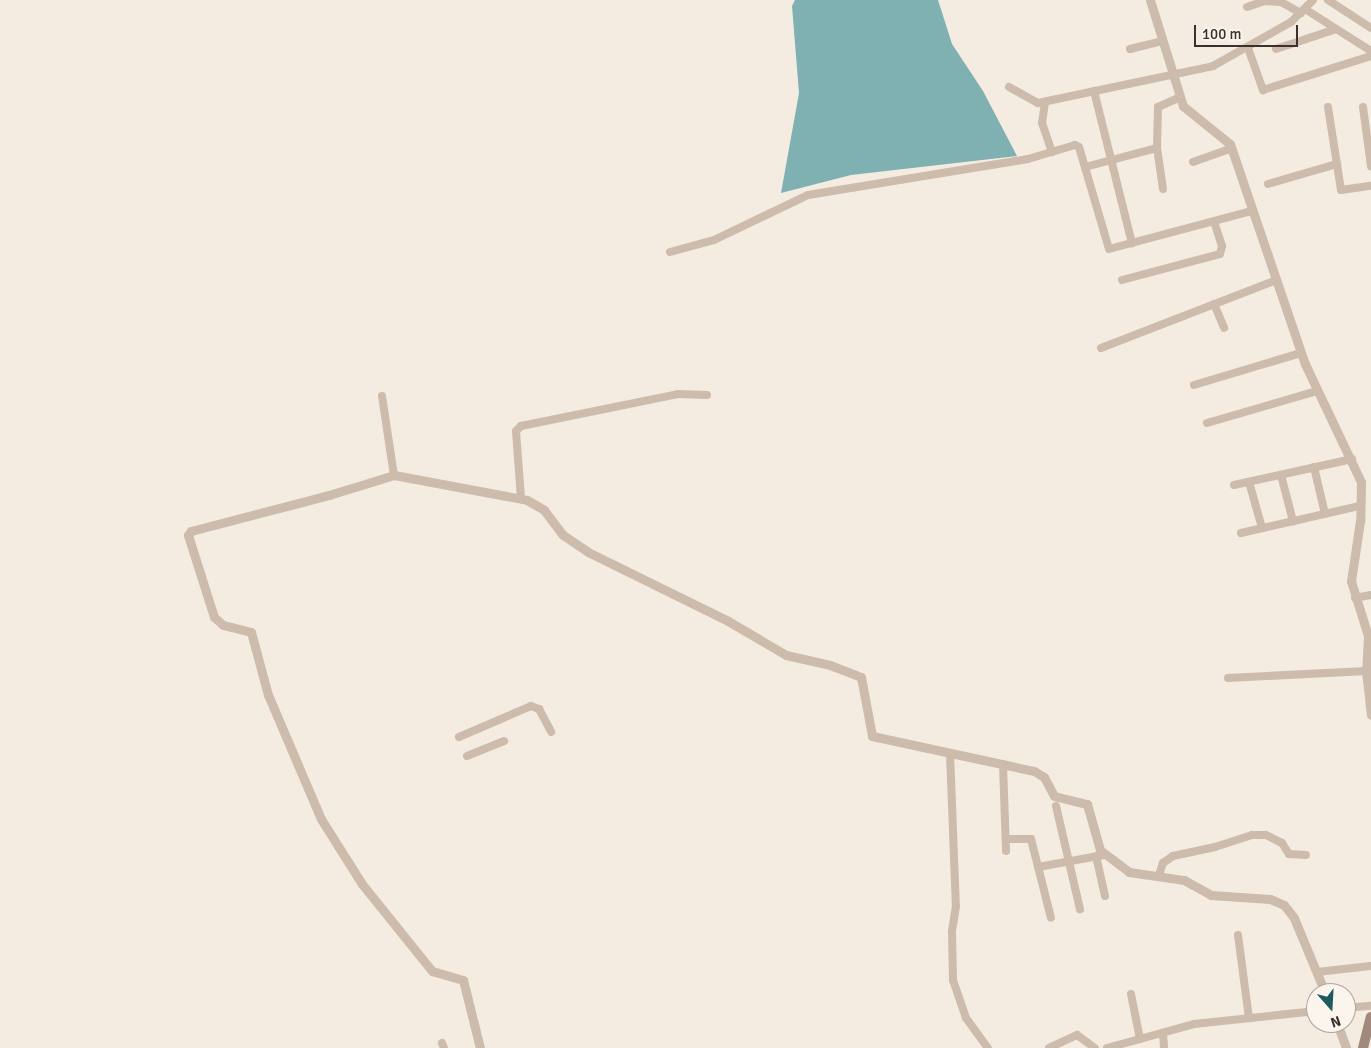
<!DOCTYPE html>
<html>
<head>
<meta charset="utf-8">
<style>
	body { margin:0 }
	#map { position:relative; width:1371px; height:1048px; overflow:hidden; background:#f4ebe1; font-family:Signika,sans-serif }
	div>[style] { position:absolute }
	.water>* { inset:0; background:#7fb0b2 }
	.minor>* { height:8px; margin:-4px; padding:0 4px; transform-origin:4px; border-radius:4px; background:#cdbbac }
	.tertiary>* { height:9px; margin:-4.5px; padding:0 4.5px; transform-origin:4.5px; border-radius:4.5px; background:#cdbbac }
	.secondary>* { height:10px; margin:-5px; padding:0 5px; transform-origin:5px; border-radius:5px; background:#a18a7d }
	span { translate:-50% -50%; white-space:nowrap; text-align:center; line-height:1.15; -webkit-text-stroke:4.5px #fbf5ee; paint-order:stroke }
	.north { position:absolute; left:1306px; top:983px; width:50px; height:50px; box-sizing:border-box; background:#fbf5ee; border:1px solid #aea6a0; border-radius:50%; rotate:161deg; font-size:14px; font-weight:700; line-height:20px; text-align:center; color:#3b302b }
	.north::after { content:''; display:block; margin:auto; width:18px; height:22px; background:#1f5a5e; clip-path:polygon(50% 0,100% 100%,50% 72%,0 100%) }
	.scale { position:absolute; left:1194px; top:25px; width:104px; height:22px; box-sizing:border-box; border:2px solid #3b302b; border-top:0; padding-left:6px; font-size:15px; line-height:18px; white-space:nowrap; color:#3b302b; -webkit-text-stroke:4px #fbf5ee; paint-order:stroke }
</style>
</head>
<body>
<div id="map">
	<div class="water">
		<i style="clip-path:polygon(795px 0,938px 0,952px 44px,983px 91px,1017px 156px,851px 175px,781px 193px,799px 93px,792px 6px)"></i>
	</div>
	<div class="minor">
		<i style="left:1328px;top:0;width:51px;rotate:33.1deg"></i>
		<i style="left:1247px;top:7px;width:18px;rotate:-19deg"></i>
		<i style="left:1264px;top:1px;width:17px;rotate:3deg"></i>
		<i style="left:1281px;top:2px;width:23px;rotate:29deg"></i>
		<i style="left:1305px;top:9px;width:78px;rotate:32.5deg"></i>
		<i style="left:1248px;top:48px;width:45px;rotate:70.3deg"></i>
		<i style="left:1263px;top:90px;width:113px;rotate:-17.5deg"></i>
		<i style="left:1130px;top:49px;width:32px;rotate:-14deg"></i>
		<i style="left:1276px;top:49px;width:63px;rotate:-18.4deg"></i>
		<i style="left:1009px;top:87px;width:33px;rotate:29deg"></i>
		<i style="left:1038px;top:103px;width:179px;rotate:-11.9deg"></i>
		<i style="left:1213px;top:66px;width:90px;rotate:-29.4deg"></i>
		<i style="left:1291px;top:22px;width:31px;rotate:-45deg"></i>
		<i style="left:1094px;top:91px;width:157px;rotate:76deg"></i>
		<i style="left:1045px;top:102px;width:21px;rotate:98deg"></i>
		<i style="left:1042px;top:123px;width:31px;rotate:71deg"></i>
		<i style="left:1328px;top:107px;width:84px;rotate:81.1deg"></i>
		<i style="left:1341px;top:190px;width:30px;rotate:-8deg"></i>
		<i style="left:1363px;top:107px;width:60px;rotate:82.3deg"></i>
		<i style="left:1193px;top:162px;width:41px;rotate:-19.7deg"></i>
		<i style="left:1085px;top:167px;width:74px;rotate:-14.8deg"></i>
		<i style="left:1268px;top:184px;width:72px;rotate:-16.2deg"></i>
		<i style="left:1163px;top:189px;width:41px;rotate:-98.3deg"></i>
		<i style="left:1157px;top:148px;width:41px;rotate:-88.6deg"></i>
		<i style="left:1158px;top:107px;width:24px;rotate:-24deg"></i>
		<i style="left:670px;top:252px;width:46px;rotate:-15.3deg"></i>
		<i style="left:714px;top:240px;width:104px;rotate:-25.6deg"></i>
		<i style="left:808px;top:195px;width:223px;rotate:-9.3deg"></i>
		<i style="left:1028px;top:159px;width:49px;rotate:-16.6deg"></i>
		<i style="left:1075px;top:145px;width:4px;rotate:27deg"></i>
		<i style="left:1079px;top:147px;width:106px;rotate:73.6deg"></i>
		<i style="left:1109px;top:249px;width:148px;rotate:-14.9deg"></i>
		<i style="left:1122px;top:280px;width:101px;rotate:-14.9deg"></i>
		<i style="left:1220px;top:254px;width:8px;rotate:-76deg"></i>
		<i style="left:1222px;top:246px;width:25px;rotate:-108deg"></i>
		<i style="left:1214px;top:304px;width:26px;rotate:67deg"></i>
		<i style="left:1101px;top:348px;width:188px;rotate:-21.2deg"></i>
		<i style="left:1194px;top:385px;width:112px;rotate:-16.7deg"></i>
		<i style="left:382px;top:396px;width:80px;rotate:81.4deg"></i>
		<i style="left:1207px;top:423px;width:115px;rotate:-16.2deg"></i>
		<i style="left:1314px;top:467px;width:48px;rotate:76.8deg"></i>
		<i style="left:1281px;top:475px;width:48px;rotate:75.4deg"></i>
		<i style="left:1249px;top:482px;width:48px;rotate:74.2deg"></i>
		<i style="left:1234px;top:485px;width:121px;rotate:-12.4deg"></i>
		<i style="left:521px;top:498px;width:67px;rotate:-94.3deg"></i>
		<i style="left:516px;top:431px;width:7px;rotate:-45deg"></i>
		<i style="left:521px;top:426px;width:160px;rotate:-11.5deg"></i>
		<i style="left:678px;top:394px;width:29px;rotate:2deg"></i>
		<i style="left:1241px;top:533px;width:122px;rotate:-12.8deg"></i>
		<i style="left:1355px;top:598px;width:16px;rotate:-11deg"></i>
		<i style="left:1228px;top:678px;width:138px;rotate:-2.9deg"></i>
		<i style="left:459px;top:737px;width:78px;rotate:-23.3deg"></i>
		<i style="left:531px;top:706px;width:9px;rotate:21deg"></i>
		<i style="left:539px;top:709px;width:26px;rotate:62deg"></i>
		<i style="left:950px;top:753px;width:153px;rotate:87.8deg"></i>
		<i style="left:956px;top:906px;width:26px;rotate:99deg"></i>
		<i style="left:952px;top:932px;width:48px;rotate:88.8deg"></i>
		<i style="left:953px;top:980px;width:40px;rotate:71.1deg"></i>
		<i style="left:966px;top:1018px;width:37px;rotate:54deg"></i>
		<i style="left:467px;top:756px;width:40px;rotate:-22deg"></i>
		<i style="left:1003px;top:764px;width:87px;rotate:88deg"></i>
		<i style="left:1056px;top:806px;width:106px;rotate:76.9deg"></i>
		<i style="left:1006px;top:839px;width:25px"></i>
		<i style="left:1031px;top:839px;width:81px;rotate:75.8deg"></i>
		<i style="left:1096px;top:856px;width:41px;rotate:77.3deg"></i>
		<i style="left:1038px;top:867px;width:67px;rotate:-10.3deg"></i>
		<i style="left:1159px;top:875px;width:13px;rotate:-72deg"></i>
		<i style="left:1163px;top:863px;width:12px;rotate:-35deg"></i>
		<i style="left:1173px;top:856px;width:43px;rotate:-12.1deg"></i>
		<i style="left:1215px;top:847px;width:39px;rotate:-18deg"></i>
		<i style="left:1252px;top:835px;width:14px"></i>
		<i style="left:1266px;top:835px;width:18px;rotate:27deg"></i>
		<i style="left:1282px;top:843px;width:13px;rotate:58deg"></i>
		<i style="left:1289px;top:854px;width:17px;rotate:3deg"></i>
		<i style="left:1238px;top:935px;width:84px;rotate:82.5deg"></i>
		<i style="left:1317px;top:972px;width:54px;rotate:-6.3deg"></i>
		<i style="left:1131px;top:994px;width:46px;rotate:78.7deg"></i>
		<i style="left:1346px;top:1008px;width:25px;rotate:-5deg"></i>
		<i style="left:1163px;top:1033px;width:15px;rotate:86deg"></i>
		<i style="left:442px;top:1043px;width:5px;rotate:68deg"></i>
		<i style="left:1049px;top:1048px;width:31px;rotate:-25deg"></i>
		<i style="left:1077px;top:1035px;width:22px;rotate:36deg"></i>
		<i style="left:1107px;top:1048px;width:90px;rotate:-15.4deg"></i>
		<i style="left:1194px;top:1024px;width:123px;rotate:-6.1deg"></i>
	</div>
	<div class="tertiary">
		<i style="left:1150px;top:0;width:111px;rotate:72.7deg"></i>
		<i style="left:1183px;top:106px;width:60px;rotate:39deg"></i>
		<i style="left:1230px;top:144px;width:232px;rotate:71.2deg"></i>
		<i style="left:1305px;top:364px;width:131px;rotate:64.6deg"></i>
		<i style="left:1361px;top:482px;width:39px;rotate:91deg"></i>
		<i style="left:1360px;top:521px;width:61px;rotate:98.5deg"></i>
		<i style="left:1351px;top:581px;width:58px;rotate:72.8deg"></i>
		<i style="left:1368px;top:636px;width:35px;rotate:93deg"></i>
		<i style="left:1366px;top:671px;width:44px;rotate:83.5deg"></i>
		<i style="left:1337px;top:1023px;width:27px;rotate:70deg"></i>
		<i style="left:480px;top:1048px;width:70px;rotate:-104deg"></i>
		<i style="left:463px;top:980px;width:32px;rotate:-164deg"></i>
		<i style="left:432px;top:971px;width:112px;rotate:-128.8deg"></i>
		<i style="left:362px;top:884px;width:77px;rotate:-122.2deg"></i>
		<i style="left:321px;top:819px;width:135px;rotate:-113.1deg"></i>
		<i style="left:268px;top:695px;width:65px;rotate:-105.1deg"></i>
		<i style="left:251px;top:632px;width:29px;rotate:-166deg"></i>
		<i style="left:223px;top:625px;width:12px;rotate:-138deg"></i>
		<i style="left:214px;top:617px;width:86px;rotate:-107.6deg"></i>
		<i style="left:188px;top:535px;width:5px;rotate:-53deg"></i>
		<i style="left:191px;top:531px;width:143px;rotate:-14.6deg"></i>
		<i style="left:329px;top:495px;width:68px;rotate:-17.1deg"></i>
		<i style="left:394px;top:475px;width:135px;rotate:10.6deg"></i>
		<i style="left:527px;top:500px;width:20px;rotate:30deg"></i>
		<i style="left:544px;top:510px;width:31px;rotate:53deg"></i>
		<i style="left:563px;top:535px;width:30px;rotate:34deg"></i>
		<i style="left:588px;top:552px;width:156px;rotate:26.2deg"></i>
		<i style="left:728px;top:621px;width:67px;rotate:30.4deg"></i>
		<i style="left:786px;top:655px;width:45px;rotate:12.8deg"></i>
		<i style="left:830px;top:665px;width:33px;rotate:21deg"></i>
		<i style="left:861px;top:677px;width:60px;rotate:79.4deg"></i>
		<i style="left:872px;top:736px;width:166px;rotate:12.2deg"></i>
		<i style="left:1034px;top:771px;width:12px;rotate:31deg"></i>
		<i style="left:1044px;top:777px;width:21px;rotate:62deg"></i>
		<i style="left:1054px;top:796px;width:34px;rotate:14deg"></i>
		<i style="left:1087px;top:804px;width:48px;rotate:74.2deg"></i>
		<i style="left:1100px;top:850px;width:36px;rotate:37deg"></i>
		<i style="left:1129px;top:872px;width:56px;rotate:8.3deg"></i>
		<i style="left:1184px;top:880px;width:31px;rotate:29deg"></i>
		<i style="left:1211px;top:895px;width:59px;rotate:3.9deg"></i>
		<i style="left:1270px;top:899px;width:15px;rotate:23deg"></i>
		<i style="left:1284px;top:905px;width:16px;rotate:52deg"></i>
		<i style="left:1294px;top:918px;width:81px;rotate:67.5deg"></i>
	</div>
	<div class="secondary">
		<i style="left:1363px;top:1048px;width:32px;rotate:-76deg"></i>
	</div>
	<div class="north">N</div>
	<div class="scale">100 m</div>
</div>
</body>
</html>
